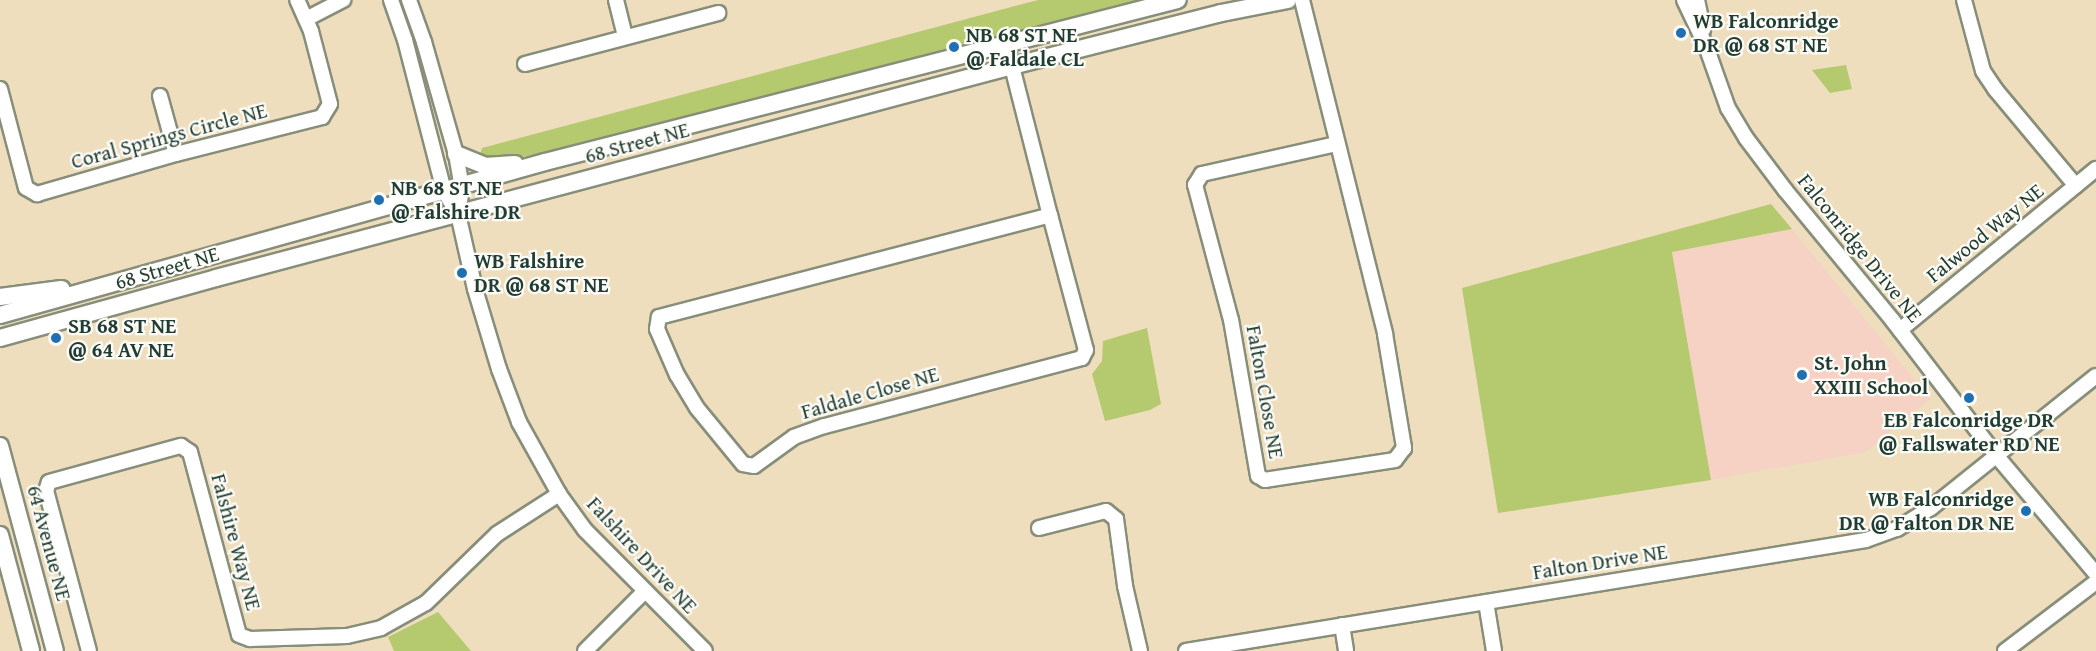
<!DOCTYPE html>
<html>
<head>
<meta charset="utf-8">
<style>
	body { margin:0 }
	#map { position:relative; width:2096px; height:651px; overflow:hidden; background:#efdebe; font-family:"Gentium Book Plus",serif }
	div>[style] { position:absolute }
	.built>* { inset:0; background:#f6d2c5 }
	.green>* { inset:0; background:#b5ca6e }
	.roads { filter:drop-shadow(2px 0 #878e79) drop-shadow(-2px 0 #878e79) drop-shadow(0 2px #878e79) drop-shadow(0 -2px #878e79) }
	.minor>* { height:14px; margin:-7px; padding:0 7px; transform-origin:7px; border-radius:7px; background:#fff }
	.major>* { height:16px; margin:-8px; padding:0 8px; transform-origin:8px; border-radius:8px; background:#fff }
	.dots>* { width:16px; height:16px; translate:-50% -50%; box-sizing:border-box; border:3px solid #fdfcf7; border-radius:50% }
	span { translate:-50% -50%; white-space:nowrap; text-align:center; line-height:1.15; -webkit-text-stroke:4.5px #fdfcf7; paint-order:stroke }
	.poi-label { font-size:21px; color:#1f3d34; font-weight:700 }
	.left { translate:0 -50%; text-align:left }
	.right { translate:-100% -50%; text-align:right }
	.street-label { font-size:21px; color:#1f3d34 }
</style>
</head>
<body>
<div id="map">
	<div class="built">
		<i style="clip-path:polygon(1792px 229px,1930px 399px,1866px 452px,1711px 480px,1672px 252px)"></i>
	</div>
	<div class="green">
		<i style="clip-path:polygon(1038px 0,1144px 0,567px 150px,500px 160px,479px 158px,482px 148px)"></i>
		<i style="clip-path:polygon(1846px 65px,1852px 89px,1830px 93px,1812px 70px)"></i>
		<i style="clip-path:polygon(1771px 204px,1792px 229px,1672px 252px,1711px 480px,1498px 513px,1462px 288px)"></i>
		<i style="clip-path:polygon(1147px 328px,1161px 404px,1150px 410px,1105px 421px,1092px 374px,1102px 361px,1103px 341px)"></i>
		<i style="clip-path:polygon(438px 612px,471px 651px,394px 651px,388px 637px)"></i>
	</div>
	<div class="roads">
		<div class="minor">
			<i style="left:391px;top:0;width:42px;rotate:70.7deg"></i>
			<i style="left:405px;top:40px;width:156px;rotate:75.5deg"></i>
			<i style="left:444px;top:191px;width:27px;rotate:59deg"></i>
			<i style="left:458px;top:214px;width:77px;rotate:77.2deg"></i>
			<i style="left:475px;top:289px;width:84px;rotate:73.3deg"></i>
			<i style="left:499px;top:369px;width:57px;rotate:69.3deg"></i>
			<i style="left:519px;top:422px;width:82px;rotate:60.9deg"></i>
			<i style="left:559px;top:494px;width:44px;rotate:54.2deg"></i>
			<i style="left:585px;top:530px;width:170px;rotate:45.2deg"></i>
			<i style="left:409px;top:0;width:45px;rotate:70.3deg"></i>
			<i style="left:424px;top:42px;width:116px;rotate:74.1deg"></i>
			<i style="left:456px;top:154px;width:34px;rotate:80deg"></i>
			<i style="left:462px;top:187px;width:27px;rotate:98deg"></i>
			<i style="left:616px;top:0;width:38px;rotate:76deg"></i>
			<i style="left:1302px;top:0;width:344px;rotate:76deg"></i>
			<i style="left:1385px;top:334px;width:116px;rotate:80.5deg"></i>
			<i style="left:1404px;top:448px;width:15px;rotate:127deg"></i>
			<i style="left:1395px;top:460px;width:132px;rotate:171.3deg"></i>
			<i style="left:1265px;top:480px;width:8px;rotate:-150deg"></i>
			<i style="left:1258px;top:476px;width:158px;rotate:-99.8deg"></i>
			<i style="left:1231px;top:320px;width:140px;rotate:-104.9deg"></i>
			<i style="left:1195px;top:185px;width:13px;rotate:-58deg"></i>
			<i style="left:1202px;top:174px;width:137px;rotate:-12.6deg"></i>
			<i style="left:1684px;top:0;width:51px;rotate:64.4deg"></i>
			<i style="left:1706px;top:46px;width:66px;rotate:70.5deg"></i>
			<i style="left:1728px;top:108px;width:35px;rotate:59deg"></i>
			<i style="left:1746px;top:138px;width:66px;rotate:53deg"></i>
			<i style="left:1786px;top:191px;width:168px;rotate:50.5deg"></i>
			<i style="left:1893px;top:321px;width:168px;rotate:52.5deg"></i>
			<i style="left:1995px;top:454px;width:157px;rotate:49.9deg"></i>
			<i style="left:1697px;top:0;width:30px;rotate:78deg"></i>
			<i style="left:1964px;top:0;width:73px;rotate:75deg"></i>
			<i style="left:1983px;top:71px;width:22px;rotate:56deg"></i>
			<i style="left:1995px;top:89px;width:126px;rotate:50.1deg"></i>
			<i style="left:306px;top:19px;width:42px;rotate:-27.2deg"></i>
			<i style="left:1006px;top:43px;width:178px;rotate:75.7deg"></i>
			<i style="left:525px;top:64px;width:200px;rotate:-14.8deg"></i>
			<i style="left:0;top:89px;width:102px;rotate:75.3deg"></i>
			<i style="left:26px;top:188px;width:13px;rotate:29deg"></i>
			<i style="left:37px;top:194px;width:145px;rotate:-16.1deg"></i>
			<i style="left:176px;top:154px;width:151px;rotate:-14.2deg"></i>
			<i style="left:322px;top:117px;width:15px;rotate:-58deg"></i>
			<i style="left:330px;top:104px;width:75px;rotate:-104.6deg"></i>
			<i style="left:311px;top:31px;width:34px;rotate:-114deg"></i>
			<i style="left:160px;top:96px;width:60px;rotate:74.6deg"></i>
			<i style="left:1050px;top:215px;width:140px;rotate:75.1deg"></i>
			<i style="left:1086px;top:350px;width:9px;rotate:117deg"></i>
			<i style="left:1082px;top:358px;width:267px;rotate:165.2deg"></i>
			<i style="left:824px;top:426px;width:32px;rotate:160deg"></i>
			<i style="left:794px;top:437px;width:49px;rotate:144.1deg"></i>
			<i style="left:754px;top:466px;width:11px;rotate:-170deg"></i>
			<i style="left:743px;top:464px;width:72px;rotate:-129.4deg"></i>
			<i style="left:697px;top:408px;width:39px;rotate:-121deg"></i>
			<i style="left:677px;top:375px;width:50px;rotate:-113.5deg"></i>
			<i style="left:657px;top:329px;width:12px;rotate:-81deg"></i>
			<i style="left:659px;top:317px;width:404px;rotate:-14.6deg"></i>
			<i style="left:1900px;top:330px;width:254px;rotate:-39.4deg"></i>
			<i style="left:1039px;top:528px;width:69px;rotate:-14.2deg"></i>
			<i style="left:1106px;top:511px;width:13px;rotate:39deg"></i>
			<i style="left:1116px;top:519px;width:68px;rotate:82.3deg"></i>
			<i style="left:1125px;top:586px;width:67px;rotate:77deg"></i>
			<i style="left:1486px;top:602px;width:50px;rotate:80.7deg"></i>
			<i style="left:1342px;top:625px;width:26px;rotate:81deg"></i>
			<i style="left:89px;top:651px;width:166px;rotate:-105deg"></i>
			<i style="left:46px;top:491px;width:9px;rotate:-72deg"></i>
			<i style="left:49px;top:482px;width:137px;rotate:-15.3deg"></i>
			<i style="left:181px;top:446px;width:11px;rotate:34deg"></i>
			<i style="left:190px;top:452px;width:189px;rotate:75deg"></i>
			<i style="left:239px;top:635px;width:12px;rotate:20deg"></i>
			<i style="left:250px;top:639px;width:97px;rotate:-1.8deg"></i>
			<i style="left:347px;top:636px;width:35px;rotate:-13deg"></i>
			<i style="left:381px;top:628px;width:51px;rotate:-29.1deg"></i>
			<i style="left:426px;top:603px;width:99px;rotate:-44.2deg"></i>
			<i style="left:497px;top:534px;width:74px;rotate:-32.8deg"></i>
			<i style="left:585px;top:651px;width:83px;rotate:-45deg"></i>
			<i style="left:1186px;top:651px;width:689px;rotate:-9.27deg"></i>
			<i style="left:1866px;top:540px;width:33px;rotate:-20deg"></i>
			<i style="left:1897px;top:529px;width:40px;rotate:-32deg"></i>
			<i style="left:1931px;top:508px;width:211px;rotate:-38.7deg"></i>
			<i style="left:2005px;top:651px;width:114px;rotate:-37.2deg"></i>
		</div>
		<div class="major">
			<i style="left:456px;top:154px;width:31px;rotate:22deg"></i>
			<i style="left:485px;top:166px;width:30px;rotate:-4deg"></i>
			<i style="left:0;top:297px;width:62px;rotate:-7.5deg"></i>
			<i style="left:0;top:315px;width:566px;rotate:-15.68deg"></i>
			<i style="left:545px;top:162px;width:653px;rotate:-14.36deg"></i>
			<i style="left:0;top:338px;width:224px;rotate:-15.5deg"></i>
			<i style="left:216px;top:278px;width:824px;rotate:-14.91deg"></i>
			<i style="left:1012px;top:66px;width:216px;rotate:-14.2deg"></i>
			<i style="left:1221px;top:13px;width:68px;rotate:-11deg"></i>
			<i style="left:0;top:446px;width:212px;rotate:75deg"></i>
			<i style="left:0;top:535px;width:120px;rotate:75deg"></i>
		</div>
	</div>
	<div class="dots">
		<i style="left:1681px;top:33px;background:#1f6fb2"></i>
		<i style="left:954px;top:47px;background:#1f6fb2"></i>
		<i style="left:379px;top:200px;background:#1f6fb2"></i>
		<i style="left:462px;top:273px;background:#1f6fb2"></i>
		<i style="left:56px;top:338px;background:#1f6fb2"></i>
		<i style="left:1802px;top:375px;background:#1f6fb2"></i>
		<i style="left:1969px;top:398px;background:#1f6fb2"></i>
		<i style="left:2026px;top:511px;background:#1f6fb2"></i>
	</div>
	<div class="poi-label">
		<span class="left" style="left:1693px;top:33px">WB Falconridge<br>DR @ 68 ST NE</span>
		<span class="left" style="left:966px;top:47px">NB 68 ST NE<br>@ Faldale CL</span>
		<span class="left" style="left:391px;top:200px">NB 68 ST NE<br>@ Falshire DR</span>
		<span class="left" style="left:474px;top:273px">WB Falshire<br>DR @ 68 ST NE</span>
		<span class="left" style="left:68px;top:338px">SB 68 ST NE<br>@ 64 AV NE</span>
		<span class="left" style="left:1814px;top:375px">St. John<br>XXIII School</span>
		<span style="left:1969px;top:432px">EB Falconridge DR<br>@ Fallswater RD NE</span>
		<span class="right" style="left:2014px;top:511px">WB Falconridge<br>DR @ Falton DR NE</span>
	</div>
	<div class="street-label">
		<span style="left:169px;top:136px;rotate:-15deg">Coral Springs Circle NE</span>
		<span style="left:637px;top:143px;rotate:-15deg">68 Street NE</span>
		<span style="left:1985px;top:233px;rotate:-39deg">Falwood Way NE</span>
		<span style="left:1860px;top:248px;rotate:51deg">Falconridge Drive NE</span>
		<span style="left:167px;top:268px;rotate:-16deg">68 Street NE</span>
		<span style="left:1265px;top:392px;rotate:80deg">Falton Close NE</span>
		<span style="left:870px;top:393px;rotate:-16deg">Faldale Close NE</span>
		<span style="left:236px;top:542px;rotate:75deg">Falshire Way NE</span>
		<span style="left:49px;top:543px;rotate:75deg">64 Avenue NE</span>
		<span style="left:642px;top:555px;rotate:47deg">Falshire Drive NE</span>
		<span style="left:1600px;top:562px;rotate:-9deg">Falton Drive NE</span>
	</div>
</div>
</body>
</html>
